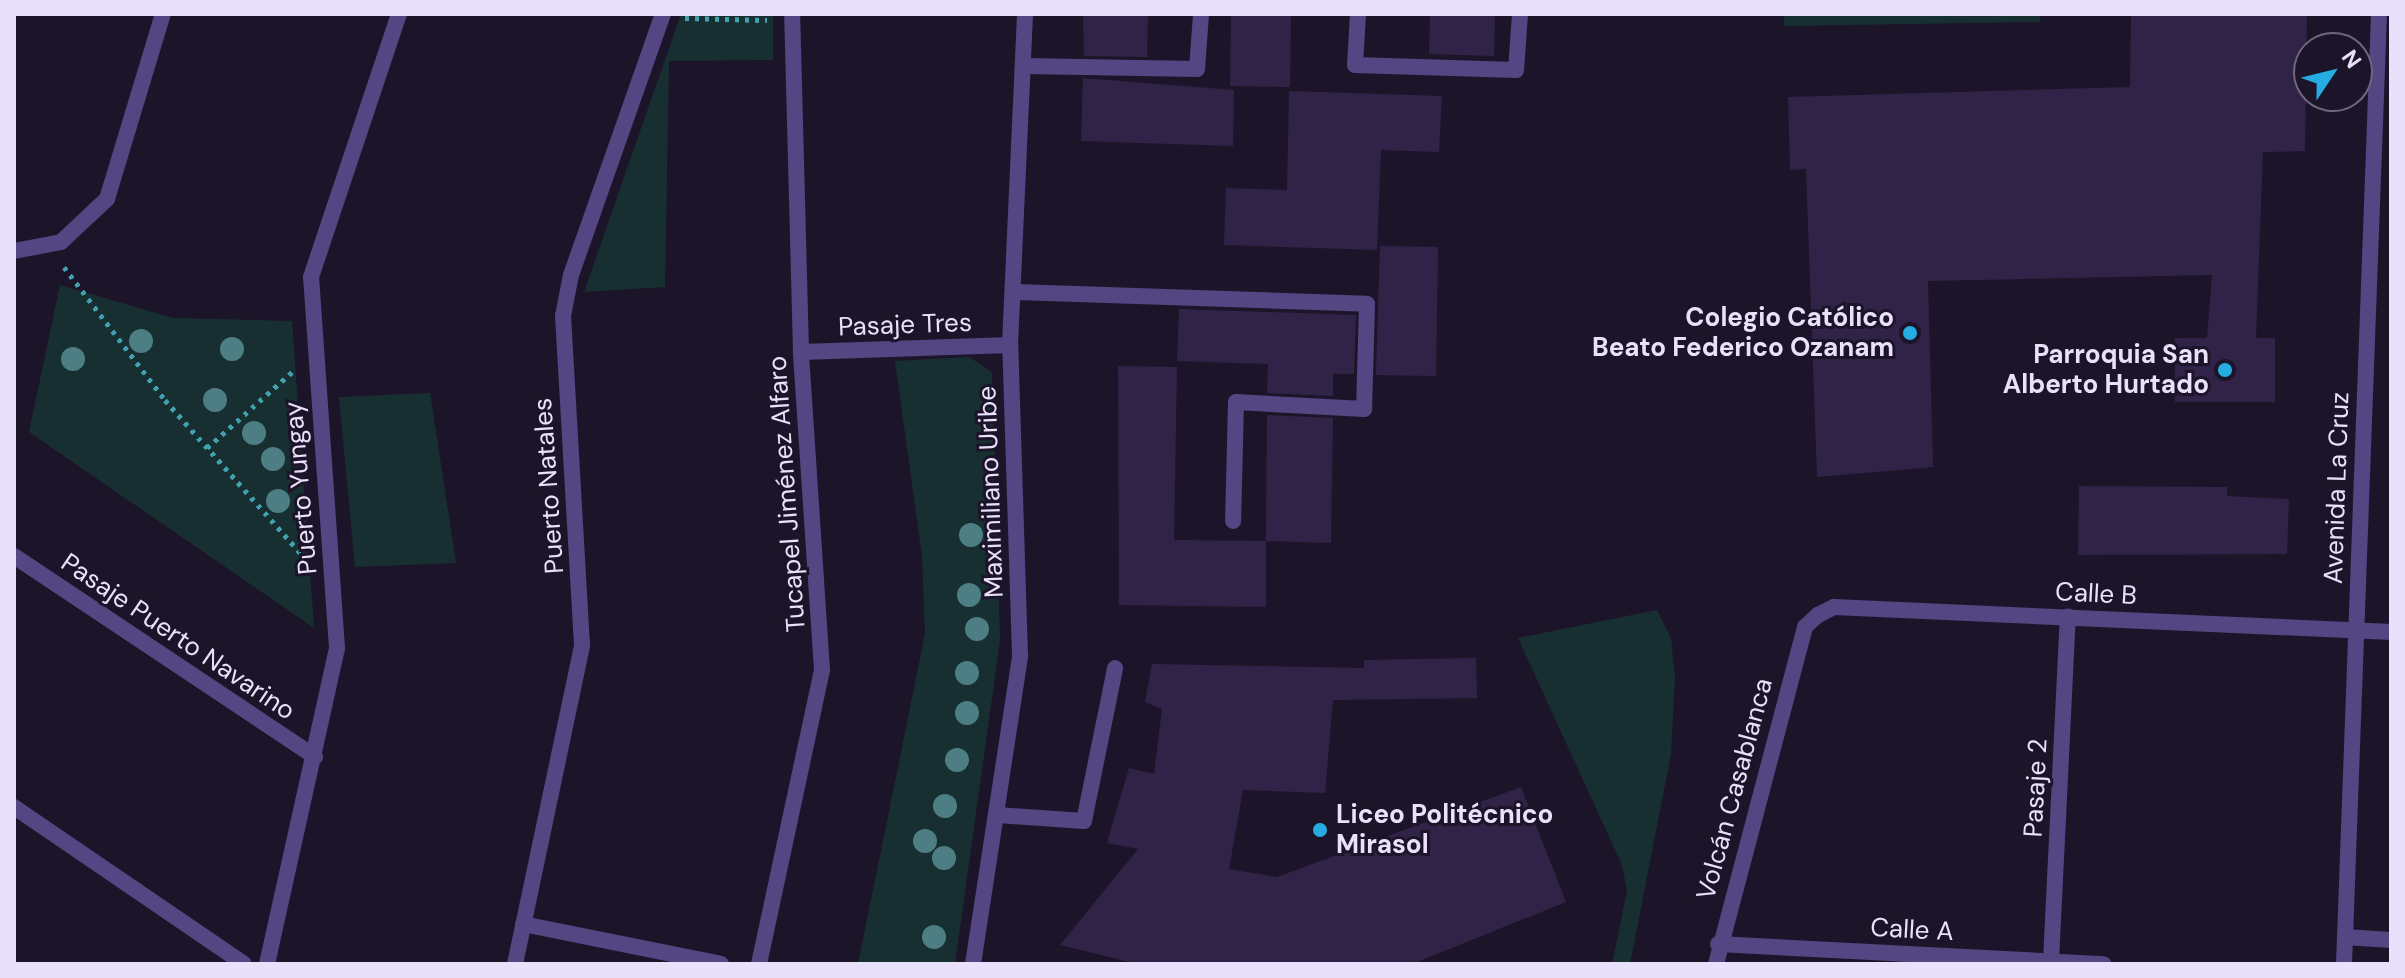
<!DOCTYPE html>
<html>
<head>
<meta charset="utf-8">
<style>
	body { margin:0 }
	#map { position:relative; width:2405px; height:978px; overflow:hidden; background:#1c1529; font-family:"DM Sans",sans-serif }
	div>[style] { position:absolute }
	.green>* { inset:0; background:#182f32 }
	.building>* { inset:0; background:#312348 }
	.path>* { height:5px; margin-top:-2.5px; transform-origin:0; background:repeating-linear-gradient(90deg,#41a1af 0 4px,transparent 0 10px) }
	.service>* { height:16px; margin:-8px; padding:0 8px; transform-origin:8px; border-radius:8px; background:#534682 }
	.minor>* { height:16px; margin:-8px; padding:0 8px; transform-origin:8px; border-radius:8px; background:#534682 }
	.tertiary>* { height:16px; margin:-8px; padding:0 8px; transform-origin:8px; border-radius:8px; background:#534682 }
	.trees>* { width:24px; height:24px; margin:-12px; border-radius:50%; background:#4c7e83 }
	.dots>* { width:22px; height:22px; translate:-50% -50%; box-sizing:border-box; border:4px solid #1c1529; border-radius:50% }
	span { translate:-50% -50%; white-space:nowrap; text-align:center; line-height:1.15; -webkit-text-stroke:6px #1c1529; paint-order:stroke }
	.poi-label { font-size:26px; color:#e9e1fb; font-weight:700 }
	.right { translate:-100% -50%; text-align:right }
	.left { translate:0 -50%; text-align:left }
	.street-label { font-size:26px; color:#e9e1fb }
	.frame { position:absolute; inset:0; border:16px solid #e9e1fb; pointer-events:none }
	.north { position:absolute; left:2293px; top:32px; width:80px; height:80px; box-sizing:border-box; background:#1c1529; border:2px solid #6e677d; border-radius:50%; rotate:55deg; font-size:22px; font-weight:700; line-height:32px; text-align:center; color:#e9e1fb }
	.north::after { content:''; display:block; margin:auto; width:28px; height:36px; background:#25ade3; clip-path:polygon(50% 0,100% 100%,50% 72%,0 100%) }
</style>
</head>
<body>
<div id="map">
	<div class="green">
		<i style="clip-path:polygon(681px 14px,773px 14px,773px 60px,669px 61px,665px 287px,584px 292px)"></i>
		<i style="clip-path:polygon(1784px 14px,2040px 14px,2040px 22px,1784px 26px)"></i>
		<i style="clip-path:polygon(60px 285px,173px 318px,292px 321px,314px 628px,29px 432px)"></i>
		<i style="clip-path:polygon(969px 357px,992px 372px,1000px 640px,955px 964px,858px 964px,925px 634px,922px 556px,895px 361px)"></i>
		<i style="clip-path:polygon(430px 393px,456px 563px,355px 567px,339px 397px)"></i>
		<i style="clip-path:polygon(1657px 610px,1671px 638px,1675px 677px,1671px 754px,1630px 964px,1612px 964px,1627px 891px,1622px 865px,1518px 638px)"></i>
	</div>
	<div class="building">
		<i style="clip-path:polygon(1083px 14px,1148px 14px,1147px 57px,1084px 56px)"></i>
		<i style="clip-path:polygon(1231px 14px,1291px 14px,1290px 87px,1230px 86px)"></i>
		<i style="clip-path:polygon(1430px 14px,1495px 14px,1494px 56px,1429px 54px)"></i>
		<i style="clip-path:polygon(2131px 14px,2307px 14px,2305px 151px,2263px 152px,2256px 338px,2275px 338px,2275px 402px,2175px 402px,2175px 338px,2207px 338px,2212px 275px,1928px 281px,1933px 467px,1817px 477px,1806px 169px,1790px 170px,1788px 97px,2130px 87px)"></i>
		<i style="clip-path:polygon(1083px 78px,1234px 90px,1233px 146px,1081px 141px)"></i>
		<i style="clip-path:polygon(1289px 91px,1442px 96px,1439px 152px,1381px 150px,1377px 250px,1224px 245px,1226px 188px,1287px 190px)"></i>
		<i style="clip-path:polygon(1380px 246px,1438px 247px,1436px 376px,1376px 375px)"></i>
		<i style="clip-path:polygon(1179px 309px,1356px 315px,1354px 374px,1333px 374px,1333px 396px,1267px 393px,1268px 364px,1177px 361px)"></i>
		<i style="clip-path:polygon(1118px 366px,1177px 367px,1174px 540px,1266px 541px,1266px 607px,1119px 605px)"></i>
		<i style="clip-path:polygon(1267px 415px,1333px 418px,1331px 543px,1266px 541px)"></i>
		<i style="clip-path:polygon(2079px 486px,2227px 487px,2227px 496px,2289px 499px,2287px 554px,2078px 555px)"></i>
		<i style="clip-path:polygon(1476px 658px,1477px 698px,1333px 700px,1325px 793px,1243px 790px,1229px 869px,1277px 877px,1521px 787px,1566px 902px,1412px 964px,1138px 964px,1060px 945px,1138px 849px,1107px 843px,1129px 768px,1154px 774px,1162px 709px,1145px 702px,1152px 664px,1364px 668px,1364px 660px)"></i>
	</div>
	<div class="path">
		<i style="left:685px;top:18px;width:82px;rotate:1.4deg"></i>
		<i style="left:64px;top:267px;width:167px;rotate:52.8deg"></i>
		<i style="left:165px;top:400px;width:211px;rotate:48.5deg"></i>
		<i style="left:207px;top:448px;width:114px;rotate:-41.8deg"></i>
	</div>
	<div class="service">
		<i style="left:1358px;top:14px;width:51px;rotate:93.4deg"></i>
		<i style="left:1355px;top:65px;width:161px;rotate:1.8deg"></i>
		<i style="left:1516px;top:70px;width:56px;rotate:-85.9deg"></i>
		<i style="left:1024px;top:66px;width:173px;rotate:1deg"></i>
		<i style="left:1197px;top:69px;width:55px;rotate:-85.8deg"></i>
		<i style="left:1013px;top:292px;width:354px;rotate:1.9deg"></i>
		<i style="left:1367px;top:304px;width:105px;rotate:91.6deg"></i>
		<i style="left:1364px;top:409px;width:128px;rotate:-176.9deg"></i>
		<i style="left:1236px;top:402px;width:119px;rotate:91.4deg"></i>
		<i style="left:998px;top:815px;width:86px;rotate:4deg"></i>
		<i style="left:1084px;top:821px;width:156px;rotate:-78.5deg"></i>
	</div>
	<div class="minor">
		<i style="left:14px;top:251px;width:48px;rotate:-10.8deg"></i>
		<i style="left:61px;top:242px;width:63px;rotate:-43.1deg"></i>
		<i style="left:107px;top:199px;width:193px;rotate:-73.2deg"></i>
		<i style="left:801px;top:352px;width:209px;rotate:-1.9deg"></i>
		<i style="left:14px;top:556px;width:362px;rotate:33.7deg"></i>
		<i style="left:14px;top:807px;width:278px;rotate:34.3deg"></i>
		<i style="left:523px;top:924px;width:202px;rotate:11.4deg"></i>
		<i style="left:2345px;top:937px;width:46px;rotate:3.7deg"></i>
		<i style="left:1718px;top:944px;width:386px;rotate:3deg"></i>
		<i style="left:2051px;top:961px;width:345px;rotate:-87.2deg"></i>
		<i style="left:267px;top:964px;width:324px;rotate:-77.5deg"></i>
		<i style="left:337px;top:648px;width:372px;rotate:-94deg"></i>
		<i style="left:311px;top:277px;width:277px;rotate:-71.5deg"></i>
		<i style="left:515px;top:964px;width:326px;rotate:-78.1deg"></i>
		<i style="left:582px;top:645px;width:330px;rotate:-93.3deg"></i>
		<i style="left:563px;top:316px;width:42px;rotate:-79deg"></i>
		<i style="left:571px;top:275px;width:277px;rotate:-70.6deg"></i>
		<i style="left:759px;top:964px;width:301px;rotate:-77.9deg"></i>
		<i style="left:822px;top:670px;width:319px;rotate:-93.8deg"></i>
		<i style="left:801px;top:352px;width:338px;rotate:-91.5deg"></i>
		<i style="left:1716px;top:964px;width:349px;rotate:-75.2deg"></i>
		<i style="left:1805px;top:627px;width:18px;rotate:-43deg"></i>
		<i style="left:1818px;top:615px;width:18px;rotate:-27deg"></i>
		<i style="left:1834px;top:607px;width:558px;rotate:2.57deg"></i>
		<i style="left:2344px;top:964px;width:951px;rotate:-87.89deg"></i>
	</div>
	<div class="tertiary">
		<i style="left:973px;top:964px;width:312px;rotate:-81.3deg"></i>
		<i style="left:1020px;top:656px;width:311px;rotate:-91.8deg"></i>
		<i style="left:1010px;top:345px;width:331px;rotate:-87.4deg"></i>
	</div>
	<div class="trees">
		<i style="left:141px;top:341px"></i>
		<i style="left:232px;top:349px"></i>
		<i style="left:73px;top:359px"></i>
		<i style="left:215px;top:400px"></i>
		<i style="left:254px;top:433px"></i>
		<i style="left:273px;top:459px"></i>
		<i style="left:278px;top:501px"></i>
		<i style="left:971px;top:535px"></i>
		<i style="left:969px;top:595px"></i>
		<i style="left:977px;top:629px"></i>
		<i style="left:967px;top:673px"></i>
		<i style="left:967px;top:713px"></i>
		<i style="left:957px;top:760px"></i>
		<i style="left:945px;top:806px"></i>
		<i style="left:925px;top:841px"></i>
		<i style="left:944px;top:858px"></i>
		<i style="left:934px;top:937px"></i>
	</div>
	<div class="dots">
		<i style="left:1910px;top:333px;background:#25ade3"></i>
		<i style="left:2225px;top:370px;background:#25ade3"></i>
		<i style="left:1320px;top:830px;background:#25ade3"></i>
	</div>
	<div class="poi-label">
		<span class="right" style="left:1894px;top:333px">Colegio Católico<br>Beato Federico Ozanam</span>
		<span class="right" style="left:2209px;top:370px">Parroquia San<br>Alberto Hurtado</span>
		<span class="left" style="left:1336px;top:830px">Liceo Politécnico<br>Mirasol</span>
	</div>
	<div class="street-label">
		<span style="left:905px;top:325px;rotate:-2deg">Pasaje Tres</span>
		<span style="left:549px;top:486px;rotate:-94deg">Puerto Natales</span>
		<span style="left:301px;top:488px;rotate:-95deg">Puerto Yungay</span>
		<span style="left:2337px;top:488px;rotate:-88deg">Avenida La Cruz</span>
		<span style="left:991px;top:492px;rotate:-92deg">Maximiliano Uribe</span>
		<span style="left:787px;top:494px;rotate:-94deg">Tucapel Jiménez Alfaro</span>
		<span style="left:2096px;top:594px;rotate:3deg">Calle B</span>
		<span style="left:178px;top:637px;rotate:34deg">Pasaje Puerto Navarino</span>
		<span style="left:2036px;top:788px;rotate:-87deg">Pasaje 2</span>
		<span style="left:1735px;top:789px;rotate:-75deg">Volcán Casablanca</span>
		<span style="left:1912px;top:930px;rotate:3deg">Calle A</span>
	</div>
	<div class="frame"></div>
	<div class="north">N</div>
</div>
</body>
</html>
